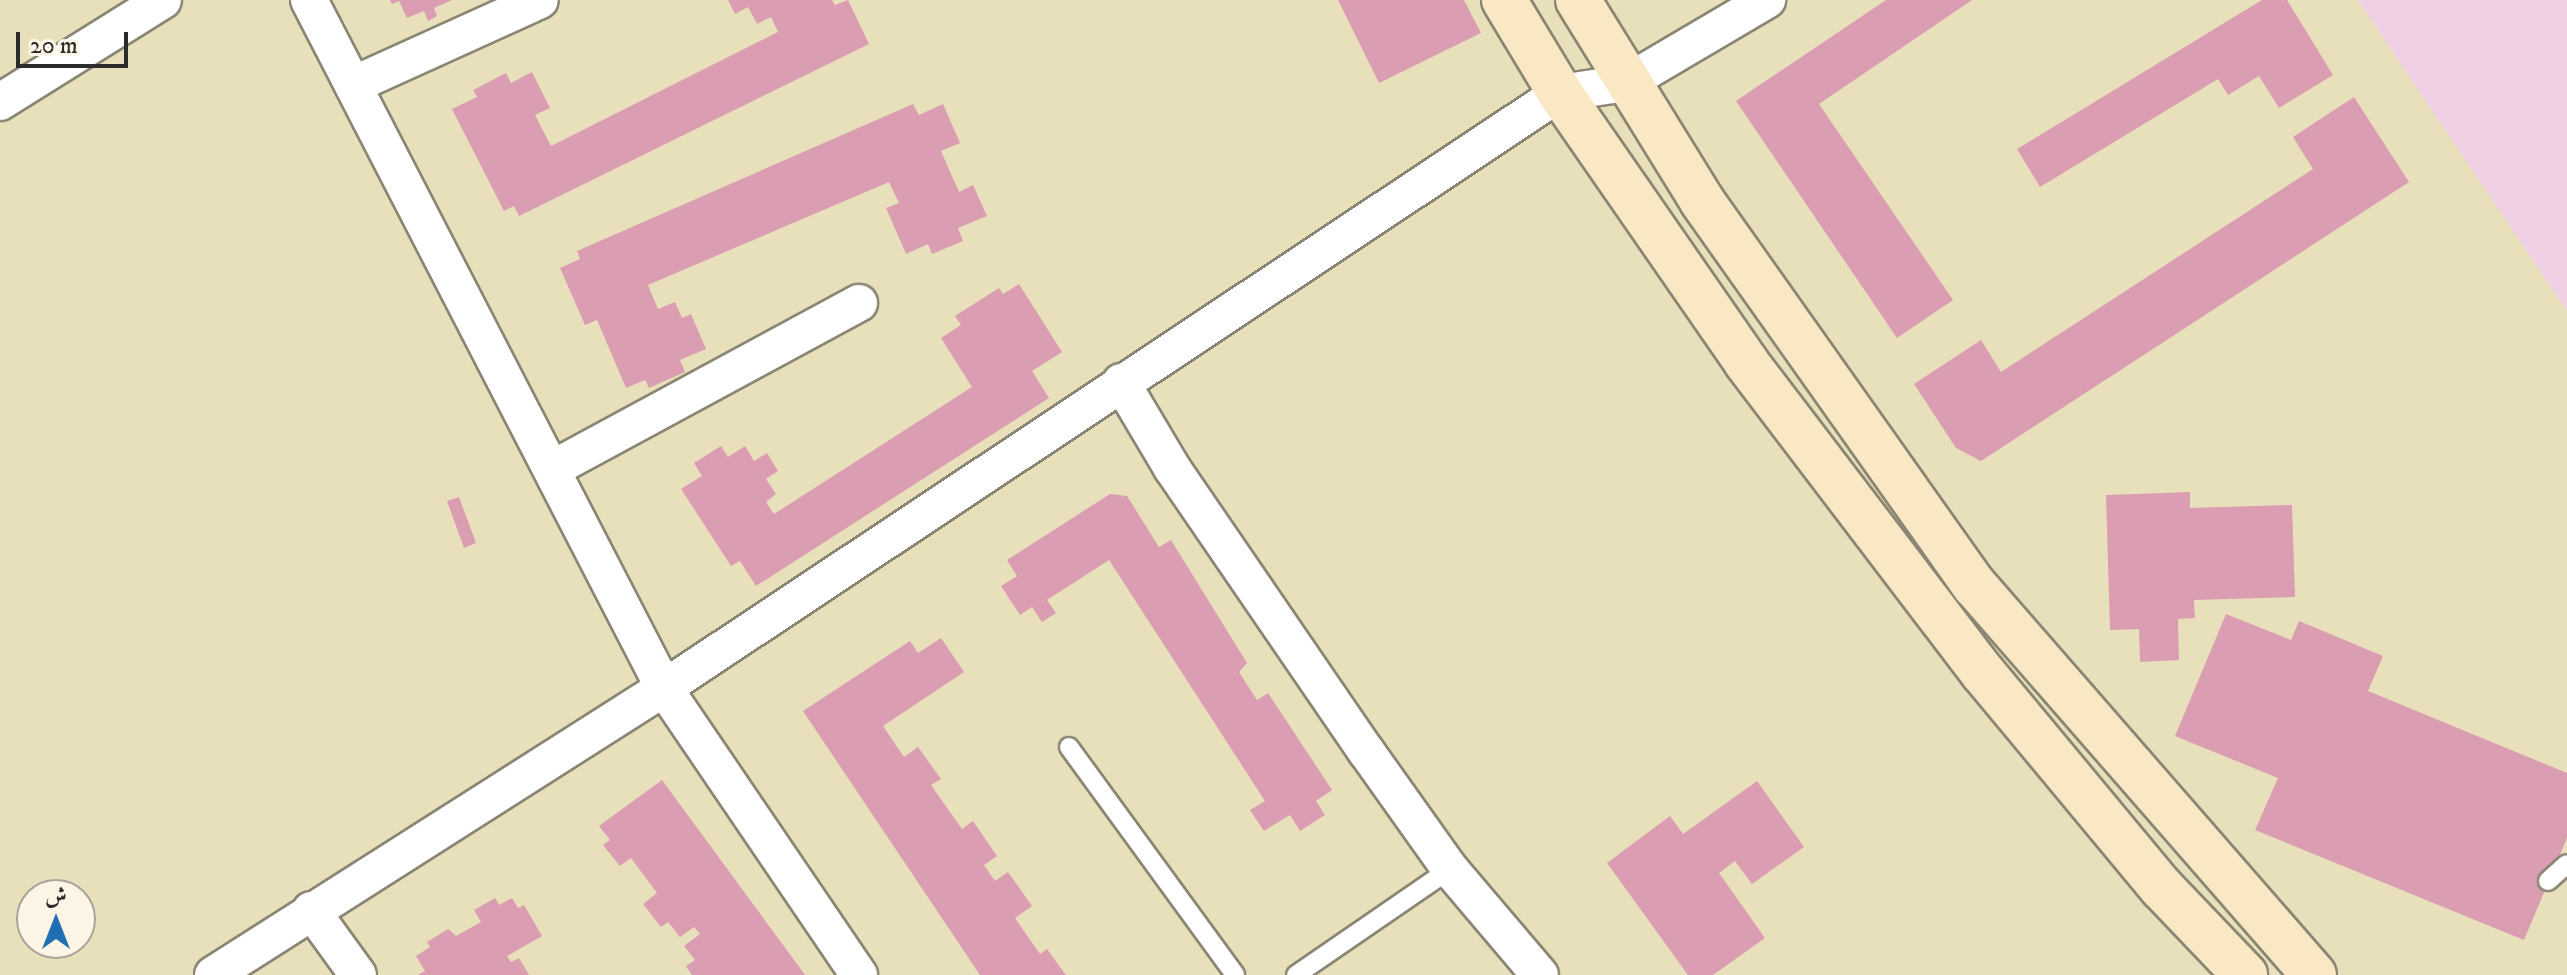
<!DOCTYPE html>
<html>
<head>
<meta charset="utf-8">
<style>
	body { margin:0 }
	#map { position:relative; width:2567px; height:975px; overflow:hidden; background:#e8e0bb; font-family:"IM FELL DW Pica",Amiri,serif }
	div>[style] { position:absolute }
	.built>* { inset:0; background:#f0d0e4 }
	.building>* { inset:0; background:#db9db1 }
	.roads { filter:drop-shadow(2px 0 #8a8673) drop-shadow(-2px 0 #8a8673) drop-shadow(0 2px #8a8673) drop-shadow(0 -2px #8a8673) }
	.service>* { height:18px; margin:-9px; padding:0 9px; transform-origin:9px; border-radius:9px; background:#fff }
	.minor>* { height:36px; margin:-18px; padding:0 18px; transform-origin:18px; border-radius:18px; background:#fff }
	.secondary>* { height:44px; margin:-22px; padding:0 22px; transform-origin:22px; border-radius:22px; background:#fae7c3 }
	span { translate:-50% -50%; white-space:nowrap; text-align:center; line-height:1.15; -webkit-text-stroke:7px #fcf5e5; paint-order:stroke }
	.north { position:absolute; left:16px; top:879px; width:80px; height:80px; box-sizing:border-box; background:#fcf5e5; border:2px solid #a8a49b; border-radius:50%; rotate:0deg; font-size:22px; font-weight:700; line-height:32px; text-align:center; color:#2b2b2b }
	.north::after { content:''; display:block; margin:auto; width:28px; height:36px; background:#1f6fb2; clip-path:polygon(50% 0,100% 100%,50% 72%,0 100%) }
	.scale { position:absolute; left:16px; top:32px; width:112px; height:36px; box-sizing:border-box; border:4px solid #2b2b2b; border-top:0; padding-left:10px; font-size:24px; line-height:28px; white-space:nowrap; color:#2b2b2b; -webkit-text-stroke:6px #fcf5e5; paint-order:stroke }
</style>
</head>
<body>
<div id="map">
	<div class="built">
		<i style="clip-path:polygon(2358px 0,2567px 0,2567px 311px)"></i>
	</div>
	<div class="building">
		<i style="clip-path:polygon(390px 0,452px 0,434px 8px,437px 16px,428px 21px,424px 11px,407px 18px,399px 1px,392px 4px)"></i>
		<i style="clip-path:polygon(728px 0,832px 0,835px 5px,848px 0,869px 44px,519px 216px,514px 206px,504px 211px,452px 109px,477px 97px,473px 90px,506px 73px,511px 83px,532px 72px,550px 108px,535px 115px,551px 146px,778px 32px,771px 17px,757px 24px,748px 7px,735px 14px)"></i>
		<i style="clip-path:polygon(1338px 0,1464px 0,1481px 33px,1379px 83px)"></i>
		<i style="clip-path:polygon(1886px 0,1972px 0,1819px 104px,1953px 300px,1897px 338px,1736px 101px)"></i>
		<i style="clip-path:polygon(2262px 0,2287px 0,2333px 75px,2279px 108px,2259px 76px,2228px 95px,2218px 79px,2040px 187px,2017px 149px)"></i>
		<i style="clip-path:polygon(2354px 97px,2409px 182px,1981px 461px,1956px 448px,1914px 384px,1981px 340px,2001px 372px,2313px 169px,2293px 137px)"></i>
		<i style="clip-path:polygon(913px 104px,919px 115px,943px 104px,960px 143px,941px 151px,959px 192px,973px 185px,987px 216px,958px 228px,963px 241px,932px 254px,928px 244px,906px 254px,886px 208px,899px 203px,889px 182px,648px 285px,658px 309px,675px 302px,682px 318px,691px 314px,706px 349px,680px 360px,685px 372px,649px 388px,645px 380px,626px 388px,597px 320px,585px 325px,560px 268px,580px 259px,577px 251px)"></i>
		<i style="clip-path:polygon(1019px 284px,1062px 352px,1032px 371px,1049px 398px,756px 586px,740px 561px,731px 566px,681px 489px,702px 476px,694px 463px,721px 446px,728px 457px,745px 446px,754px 461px,767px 453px,778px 471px,766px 479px,776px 494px,766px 502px,774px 514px,972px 387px,941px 338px,961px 325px,955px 316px,999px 288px,1003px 294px)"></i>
		<i style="clip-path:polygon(2190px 492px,2190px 508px,2292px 505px,2295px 597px,2194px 600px,2195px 618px,2178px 619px,2179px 660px,2140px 662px,2139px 629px,2110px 630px,2106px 495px)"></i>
		<i style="clip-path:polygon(1110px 494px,1127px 496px,1159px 547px,1171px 540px,1247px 663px,1239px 672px,1257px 700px,1268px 693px,1332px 790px,1316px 801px,1325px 815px,1300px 831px,1290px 815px,1264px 831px,1250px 810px,1265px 801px,1109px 560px,1047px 600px,1056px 613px,1042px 622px,1032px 607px,1020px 615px,1001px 586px,1017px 576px,1007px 560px)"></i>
		<i style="clip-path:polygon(459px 497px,476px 543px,464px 548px,447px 501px)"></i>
		<i style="clip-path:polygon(2226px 614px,2291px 640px,2299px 621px,2383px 656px,2368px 691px,2567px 773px,2567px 838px,2524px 940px,2255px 830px,2278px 778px,2175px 736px)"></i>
		<i style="clip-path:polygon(941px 638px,964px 672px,883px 726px,904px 757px,918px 747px,941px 779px,931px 785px,962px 829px,973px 821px,997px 856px,984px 865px,995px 881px,1008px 872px,1032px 906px,1015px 918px,1040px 954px,1047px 949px,1066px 975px,980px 975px,803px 711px,910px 641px,918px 653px)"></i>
		<i style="clip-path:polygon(662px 780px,805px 975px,692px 975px,686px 966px,695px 960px,684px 946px,700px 934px,694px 927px,680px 937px,668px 922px,661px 927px,643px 904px,657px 893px,631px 858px,620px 866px,603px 845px,610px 840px,599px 826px)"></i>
		<i style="clip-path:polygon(1757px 781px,1804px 847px,1752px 884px,1735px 861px,1719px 873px,1765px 938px,1713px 975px,1688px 975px,1607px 863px,1670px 816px,1683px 834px)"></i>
		<i style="clip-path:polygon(495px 898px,499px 905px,512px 898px,518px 908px,524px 905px,542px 936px,507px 956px,511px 962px,519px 958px,529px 975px,418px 975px,425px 971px,416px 956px,430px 947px,427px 942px,448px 929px,456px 936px,481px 922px,474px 910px)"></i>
	</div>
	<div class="roads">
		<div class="service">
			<i style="left:1069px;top:747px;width:282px;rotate:53.9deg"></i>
			<i style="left:2548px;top:881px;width:25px;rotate:-42deg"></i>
			<i style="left:1296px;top:975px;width:187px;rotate:-34.5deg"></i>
		</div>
		<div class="minor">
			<i style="left:309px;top:0;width:774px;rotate:62.71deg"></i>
			<i style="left:664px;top:688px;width:347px;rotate:55.8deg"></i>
			<i style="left:353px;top:85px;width:205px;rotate:-24.4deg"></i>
			<i style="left:0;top:102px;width:192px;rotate:-32deg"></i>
			<i style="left:1121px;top:382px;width:100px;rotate:59.3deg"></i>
			<i style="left:1172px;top:468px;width:343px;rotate:55.6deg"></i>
			<i style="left:1366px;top:751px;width:145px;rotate:54.6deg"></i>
			<i style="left:1450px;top:869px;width:139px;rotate:49.7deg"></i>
			<i style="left:552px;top:469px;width:349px;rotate:-28.4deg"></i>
			<i style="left:311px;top:910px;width:80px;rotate:54.1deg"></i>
			<i style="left:213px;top:975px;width:535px;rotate:-32.47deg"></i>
			<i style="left:664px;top:688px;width:1076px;rotate:-33.59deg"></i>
			<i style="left:1560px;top:93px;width:67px;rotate:-8.6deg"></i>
			<i style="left:1626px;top:83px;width:164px;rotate:-30.5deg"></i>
		</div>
		<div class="secondary">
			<i style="left:1504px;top:0;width:109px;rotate:58.9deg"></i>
			<i style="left:1560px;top:93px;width:327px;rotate:55.3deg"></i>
			<i style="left:1746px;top:362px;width:392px;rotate:52.7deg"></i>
			<i style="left:1984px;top:674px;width:277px;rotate:50.3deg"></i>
			<i style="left:2161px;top:887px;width:122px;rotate:46.3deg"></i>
			<i style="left:1578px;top:0;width:236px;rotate:58.3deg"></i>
			<i style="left:1702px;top:201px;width:472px;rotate:54.7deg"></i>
			<i style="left:1975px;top:586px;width:516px;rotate:48.93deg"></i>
		</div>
	</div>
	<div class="north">ش</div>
	<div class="scale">20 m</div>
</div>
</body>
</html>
